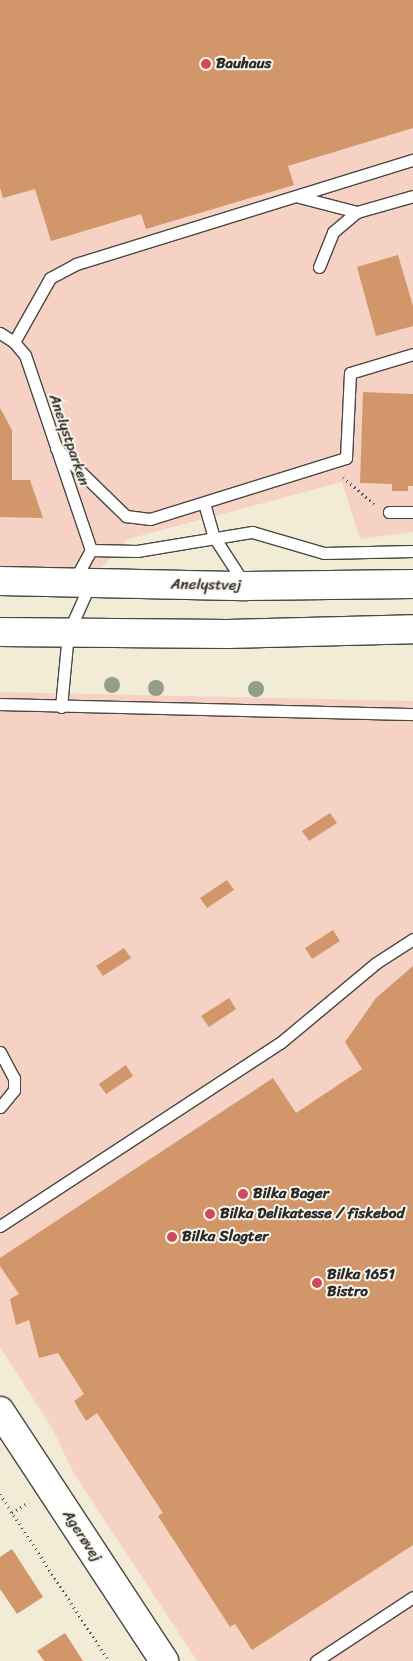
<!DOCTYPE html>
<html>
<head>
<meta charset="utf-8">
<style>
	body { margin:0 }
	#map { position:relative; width:413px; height:1661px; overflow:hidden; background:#f2ecd6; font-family:Sriracha,sans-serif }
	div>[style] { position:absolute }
	.built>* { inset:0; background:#f6d2c4 }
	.building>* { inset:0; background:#d19669 }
	.path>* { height:3px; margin-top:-1.5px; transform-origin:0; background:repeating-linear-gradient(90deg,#494845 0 1px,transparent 0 5px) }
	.roads { filter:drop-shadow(1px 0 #494845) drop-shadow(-1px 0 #494845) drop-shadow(0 1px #494845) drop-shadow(0 -1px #494845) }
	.service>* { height:11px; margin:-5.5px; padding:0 5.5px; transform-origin:5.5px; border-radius:5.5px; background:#fff }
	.tertiary>* { height:28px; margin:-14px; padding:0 14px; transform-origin:14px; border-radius:14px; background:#fff }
	.trees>* { width:16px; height:16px; margin:-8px; border-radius:50%; background:#939d88 }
	.dots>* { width:14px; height:14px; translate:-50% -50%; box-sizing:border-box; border:2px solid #fbf7ec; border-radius:50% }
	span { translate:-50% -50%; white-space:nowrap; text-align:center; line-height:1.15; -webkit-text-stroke:4px #fbf7ec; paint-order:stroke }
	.poi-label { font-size:15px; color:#2b2b2b; font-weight:700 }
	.left { translate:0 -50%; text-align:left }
	.street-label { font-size:15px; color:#2b2b2b }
</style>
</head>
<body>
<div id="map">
	<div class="built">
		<i style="clip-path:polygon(0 0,413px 0,413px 532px,360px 539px,342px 482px,128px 539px,95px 575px,0 571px)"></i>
		<i style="clip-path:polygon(0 692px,413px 701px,413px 1661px,197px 1661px,73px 1472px,53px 1430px,0 1347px)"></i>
	</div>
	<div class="building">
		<i style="clip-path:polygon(0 0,413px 0,413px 128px,288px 166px,294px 185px,146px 229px,141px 214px,51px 241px,35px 189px,3px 198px,0 188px)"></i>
		<i style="clip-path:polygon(398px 255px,413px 306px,413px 326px,376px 336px,357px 267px)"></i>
		<i style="clip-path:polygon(363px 392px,413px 394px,413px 486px,408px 486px,408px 491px,392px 491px,392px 484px,360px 483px)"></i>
		<i style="clip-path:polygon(0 408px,12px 430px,12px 480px,30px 480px,43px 518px,0 517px)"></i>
		<i style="clip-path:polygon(330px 813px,337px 823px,309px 841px,302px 831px)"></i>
		<i style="clip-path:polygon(227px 880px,234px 890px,207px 908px,200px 898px)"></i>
		<i style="clip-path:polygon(333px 930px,340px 941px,312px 959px,305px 948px)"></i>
		<i style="clip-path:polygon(124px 948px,131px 958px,103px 976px,96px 966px)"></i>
		<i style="clip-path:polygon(413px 966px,413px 1545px,252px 1650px,235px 1624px,230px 1627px,158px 1516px,163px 1513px,97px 1413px,86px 1421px,74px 1401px,84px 1394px,58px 1353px,39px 1358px,29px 1320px,16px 1325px,10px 1299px,19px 1294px,0 1266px,0 1258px,273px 1078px,296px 1113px,362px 1069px,345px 1042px,376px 998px)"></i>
		<i style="clip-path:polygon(229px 998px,236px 1009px,209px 1027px,201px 1016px)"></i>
		<i style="clip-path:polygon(126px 1065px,133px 1076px,106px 1094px,99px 1084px)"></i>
		<i style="clip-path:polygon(12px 1549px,43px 1597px,17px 1614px,0 1589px,0 1557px)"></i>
		<i style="clip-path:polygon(65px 1633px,83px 1661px,44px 1661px,37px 1651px)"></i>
	</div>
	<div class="path">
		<i style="left:343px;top:477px;width:41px;rotate:41.1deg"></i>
		<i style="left:0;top:1494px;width:199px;rotate:56.9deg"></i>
		<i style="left:12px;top:1513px;width:20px;rotate:-33deg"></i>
	</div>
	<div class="roads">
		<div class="service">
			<i style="left:299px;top:197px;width:60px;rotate:14.5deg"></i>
			<i style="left:357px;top:212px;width:58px;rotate:-15.9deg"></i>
			<i style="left:319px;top:267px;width:38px;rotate:-68deg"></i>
			<i style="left:333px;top:232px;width:31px;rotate:-40deg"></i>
			<i style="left:0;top:333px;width:17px;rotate:33deg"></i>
			<i style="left:14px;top:342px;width:17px;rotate:50deg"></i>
			<i style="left:25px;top:355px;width:206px;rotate:71.3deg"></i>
			<i style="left:91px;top:550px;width:37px;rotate:119deg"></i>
			<i style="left:14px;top:342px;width:73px;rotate:-60.6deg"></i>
			<i style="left:50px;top:278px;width:30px;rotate:-28deg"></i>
			<i style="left:76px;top:264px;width:353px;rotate:-17.2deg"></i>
			<i style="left:56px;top:448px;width:98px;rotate:44.2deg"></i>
			<i style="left:126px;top:516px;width:24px;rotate:7deg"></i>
			<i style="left:150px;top:519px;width:205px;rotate:-17.3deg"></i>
			<i style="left:346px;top:458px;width:85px;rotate:-87.3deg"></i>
			<i style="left:350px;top:373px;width:66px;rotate:-16.8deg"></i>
			<i style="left:204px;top:503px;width:35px;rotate:74deg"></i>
			<i style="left:214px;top:537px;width:57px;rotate:57.1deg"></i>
			<i style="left:389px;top:512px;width:24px"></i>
			<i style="left:91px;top:550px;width:46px;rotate:1.2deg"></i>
			<i style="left:137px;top:551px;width:117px;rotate:-9.4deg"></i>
			<i style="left:252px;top:532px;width:75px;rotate:16.3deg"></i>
			<i style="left:324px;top:553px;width:89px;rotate:-1.3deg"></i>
			<i style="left:0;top:704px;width:413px;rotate:1.4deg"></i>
			<i style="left:61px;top:707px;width:74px;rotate:-84.6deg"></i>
			<i style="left:68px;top:633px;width:54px;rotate:-65.8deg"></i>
			<i style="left:0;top:1052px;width:30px;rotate:62deg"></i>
			<i style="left:14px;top:1078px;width:12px;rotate:90deg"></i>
			<i style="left:14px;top:1090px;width:22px;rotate:129deg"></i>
			<i style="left:0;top:1226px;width:334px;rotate:-33.2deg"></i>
			<i style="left:280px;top:1043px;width:125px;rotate:-39.8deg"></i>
			<i style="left:376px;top:963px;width:44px;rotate:-33deg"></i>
			<i style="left:316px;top:1661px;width:116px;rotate:-33.4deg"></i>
		</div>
		<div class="tertiary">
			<i style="left:0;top:581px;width:246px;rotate:1.2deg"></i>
			<i style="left:246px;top:586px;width:167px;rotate:-0.7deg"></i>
			<i style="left:0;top:632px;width:227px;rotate:0.5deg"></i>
			<i style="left:227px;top:634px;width:186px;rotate:-1.5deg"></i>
			<i style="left:0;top:1411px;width:299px;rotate:56.7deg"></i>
		</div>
	</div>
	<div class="trees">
		<i style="left:112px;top:685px"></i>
		<i style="left:156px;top:688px"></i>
		<i style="left:256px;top:689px"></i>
	</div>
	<div class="dots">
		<i style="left:206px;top:64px;background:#d1495b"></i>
		<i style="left:243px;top:1194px;background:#d1495b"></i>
		<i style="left:210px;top:1214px;background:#d1495b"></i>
		<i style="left:172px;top:1237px;background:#d1495b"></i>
		<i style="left:317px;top:1283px;background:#d1495b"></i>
	</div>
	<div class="poi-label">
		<span class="left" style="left:216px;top:64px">Bauhaus</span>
		<span class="left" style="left:253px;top:1194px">Bilka Bager</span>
		<span class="left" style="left:220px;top:1214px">Bilka Delikatesse / fiskebod</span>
		<span class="left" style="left:182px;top:1237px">Bilka Slagter</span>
		<span class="left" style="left:327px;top:1283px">Bilka 1651<br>Bistro</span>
	</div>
	<div class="street-label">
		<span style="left:69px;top:440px;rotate:71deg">Anelystparken</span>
		<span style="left:206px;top:585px;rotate:1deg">Anelystvej</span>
		<span style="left:82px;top:1536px;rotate:57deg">Agerøvej</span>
	</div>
</div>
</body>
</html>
